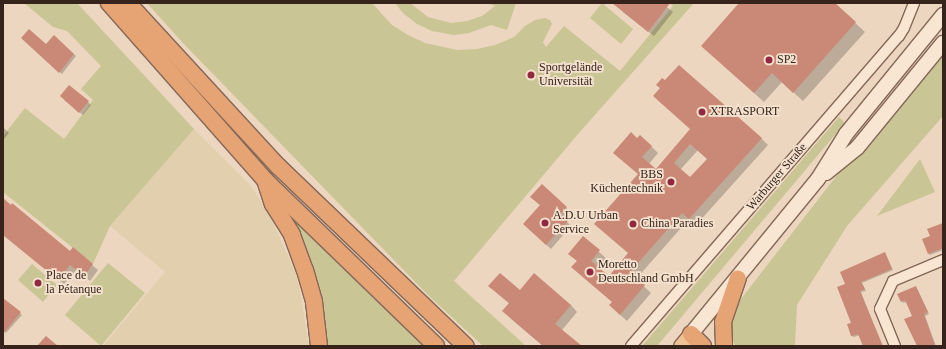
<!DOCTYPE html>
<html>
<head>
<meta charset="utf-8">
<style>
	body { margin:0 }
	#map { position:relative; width:946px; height:349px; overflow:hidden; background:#ecd6bf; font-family:Georgia,serif }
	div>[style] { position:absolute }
	.farmland>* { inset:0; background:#e2cfad }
	.green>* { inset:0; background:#cac594 }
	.shadow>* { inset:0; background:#0003 }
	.building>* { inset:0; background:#ca8876 }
	.roads { filter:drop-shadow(1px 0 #856758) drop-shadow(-1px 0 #856758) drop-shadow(0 1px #856758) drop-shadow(0 -1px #856758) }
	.minor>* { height:10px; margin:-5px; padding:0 5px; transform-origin:5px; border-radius:5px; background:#f8e5d2 }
	.secondary>* { height:14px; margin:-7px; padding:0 7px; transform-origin:7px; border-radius:7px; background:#f8e5d2 }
	.primary>* { height:15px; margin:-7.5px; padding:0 7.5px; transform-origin:7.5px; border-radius:7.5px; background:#f0c397 }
	.trunk>* { height:16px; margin:-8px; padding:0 8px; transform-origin:8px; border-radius:8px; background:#e6a374 }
	.dots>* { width:11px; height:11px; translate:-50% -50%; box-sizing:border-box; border:2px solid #f4e2cf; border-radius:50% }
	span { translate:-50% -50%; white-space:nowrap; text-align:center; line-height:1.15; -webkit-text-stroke:3.5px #f4e2cf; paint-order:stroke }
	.poi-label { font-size:12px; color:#35231c }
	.left { translate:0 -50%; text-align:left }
	.right { translate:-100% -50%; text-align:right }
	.street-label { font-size:12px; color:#35231c }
	.frame { position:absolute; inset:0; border:4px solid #35231c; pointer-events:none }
</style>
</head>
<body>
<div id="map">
	<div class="farmland">
		<i style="clip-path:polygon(194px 129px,251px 186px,270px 216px,298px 278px,309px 346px,103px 346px,165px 272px,110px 226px)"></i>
	</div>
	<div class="green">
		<i style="clip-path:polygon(24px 3px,77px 3px,194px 129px,110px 226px,93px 264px,3px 192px,3px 136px,25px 108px,64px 139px,93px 100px,81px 89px,101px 66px,67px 31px,53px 27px)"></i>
		<i style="clip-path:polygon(147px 3px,372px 3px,392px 25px,408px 35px,425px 43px,457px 50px,477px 49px,495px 45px,514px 37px,525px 26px,535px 20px,545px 18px,550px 20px,552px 24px,543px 42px,546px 47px,564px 26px,620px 71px,673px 6px,670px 3px,694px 3px,578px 134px,454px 281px,526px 346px,483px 346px,430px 297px,313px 177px,182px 42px)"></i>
		<i style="clip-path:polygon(395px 3px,410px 3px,428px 17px,451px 23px,467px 21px,482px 16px,495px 6px,488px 3px,516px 3px,507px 30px,491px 25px,469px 33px,454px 35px,432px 31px,417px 24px,404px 14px)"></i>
		<i style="clip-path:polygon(602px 3px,633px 29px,621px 44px,590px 18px)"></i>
		<i style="clip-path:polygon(943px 55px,943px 116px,847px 226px,797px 305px,795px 346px,735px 346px,726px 325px,734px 308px,851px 157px,861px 151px)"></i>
		<i style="clip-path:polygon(839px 117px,845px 123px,657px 346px,642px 346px)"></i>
		<i style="clip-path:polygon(920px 159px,935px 192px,877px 216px)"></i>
		<i style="clip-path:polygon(284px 203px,427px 346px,327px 346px,321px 301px,313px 266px,298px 231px)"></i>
		<i style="clip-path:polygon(108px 263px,145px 293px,101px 346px,65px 315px)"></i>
		<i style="clip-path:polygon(32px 264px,57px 285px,43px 302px,18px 280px)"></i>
	</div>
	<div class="shadow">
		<i style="clip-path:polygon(621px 3px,662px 3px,673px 12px,654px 36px,623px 12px)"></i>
		<i style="clip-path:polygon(740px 3px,834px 3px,865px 32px,803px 101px,782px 82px,764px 102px,702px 46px)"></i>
		<i style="clip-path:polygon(54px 37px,76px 56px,62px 74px,22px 38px,46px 45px)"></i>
		<i style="clip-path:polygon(evenodd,654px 96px,761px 138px,768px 145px,696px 225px,689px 219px,636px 279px,651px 293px,627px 321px,617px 312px,613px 302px,572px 267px,577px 261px,583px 238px,606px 258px,597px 268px,609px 278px,629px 254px,639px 174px,637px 139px,651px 146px,658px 153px,649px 164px,656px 170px,691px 129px,654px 96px,698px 150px,708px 159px,690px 179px,680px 170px,698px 150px)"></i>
		<i style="clip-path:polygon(64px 100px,88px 102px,91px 105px,83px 115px)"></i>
		<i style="clip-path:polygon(3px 127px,9px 133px,4px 139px,3px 138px)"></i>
		<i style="clip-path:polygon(3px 199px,70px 252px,73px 249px,92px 265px,98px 270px,90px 281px,76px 270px,64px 284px,3px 235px)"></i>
		<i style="clip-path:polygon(536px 202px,566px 208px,571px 212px,564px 219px,571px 226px,551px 249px,528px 228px,541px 206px)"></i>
		<i style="clip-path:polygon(943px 226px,943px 250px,930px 255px,929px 254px,931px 237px)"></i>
		<i style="clip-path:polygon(885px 253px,893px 270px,862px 283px,866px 291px,861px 292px,882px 346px,864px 346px,860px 335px,854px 337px,852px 336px,848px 325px,853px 323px,846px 284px)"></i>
		<i style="clip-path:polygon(917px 289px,929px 314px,925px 316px,936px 346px,917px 346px,913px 316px,907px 302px,903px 303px,902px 301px)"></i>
		<i style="clip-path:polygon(497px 293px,571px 305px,577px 312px,562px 330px,581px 346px,543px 346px,510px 318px,510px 304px)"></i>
		<i style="clip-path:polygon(3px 299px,22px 315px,6px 333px,3px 330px)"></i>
	</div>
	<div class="building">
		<i style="clip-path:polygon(612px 3px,670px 3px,648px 32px)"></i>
		<i style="clip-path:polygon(739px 3px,835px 3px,856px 22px,793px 93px,772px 73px,754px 93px,701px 46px)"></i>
		<i style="clip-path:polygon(29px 29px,46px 44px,54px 35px,74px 54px,59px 73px,21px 38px)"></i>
		<i style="clip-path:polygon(evenodd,679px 65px,762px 138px,689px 219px,682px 213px,630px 272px,645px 285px,620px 315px,609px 305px,612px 302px,571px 267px,577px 261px,568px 254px,583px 236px,600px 250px,591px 261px,609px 276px,628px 253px,594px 224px,638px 174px,613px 153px,631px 132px,637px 138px,640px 135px,652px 146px,642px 157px,656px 169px,690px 129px,653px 96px,660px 88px,656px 85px,662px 78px,665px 80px,679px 65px,690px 144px,707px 159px,690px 177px,674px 163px,690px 144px)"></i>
		<i style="clip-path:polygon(69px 85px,89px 101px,79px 113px,60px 96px)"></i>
		<i style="clip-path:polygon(542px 184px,567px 207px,560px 214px,568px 221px,546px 245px,523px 224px,540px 205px,530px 197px)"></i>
		<i style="clip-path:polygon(3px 198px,11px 205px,12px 203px,70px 251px,73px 247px,93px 264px,84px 276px,70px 265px,58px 280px,3px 235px)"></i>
		<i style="clip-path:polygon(943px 223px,943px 248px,928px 254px,922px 239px,930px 236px,927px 229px)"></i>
		<i style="clip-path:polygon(885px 252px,892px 269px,861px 282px,865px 289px,860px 291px,883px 346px,863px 346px,858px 334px,851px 336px,847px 324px,851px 323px,837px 287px,845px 284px,840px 272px)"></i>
		<i style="clip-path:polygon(500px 273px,520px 290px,534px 273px,571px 305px,555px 324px,582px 346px,543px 346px,502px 311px,509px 303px,488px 286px)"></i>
		<i style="clip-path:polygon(916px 286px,928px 312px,924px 314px,935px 346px,917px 346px,904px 319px,912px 316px,905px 300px,901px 302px,897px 294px)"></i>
		<i style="clip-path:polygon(3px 298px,21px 312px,3px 334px)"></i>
		<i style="clip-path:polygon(46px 336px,58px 346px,37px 346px)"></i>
	</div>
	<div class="roads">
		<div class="minor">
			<i style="left:631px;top:346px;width:410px;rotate:-49.2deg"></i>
			<i style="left:899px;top:36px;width:9px;rotate:-58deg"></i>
			<i style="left:904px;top:28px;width:27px;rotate:-68deg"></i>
			<i style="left:895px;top:346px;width:40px;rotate:-112deg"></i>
			<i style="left:880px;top:309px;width:31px;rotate:-65deg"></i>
			<i style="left:893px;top:281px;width:54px;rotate:-22.8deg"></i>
		</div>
		<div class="secondary">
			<i style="left:826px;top:173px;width:40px;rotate:-39deg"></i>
			<i style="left:857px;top:148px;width:136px;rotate:-50.7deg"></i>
			<i style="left:691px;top:334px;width:200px;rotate:-50.7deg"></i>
			<i style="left:818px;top:179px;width:53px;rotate:-58.1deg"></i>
			<i style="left:846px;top:134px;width:154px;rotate:-50.8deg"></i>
		</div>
		<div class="primary">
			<i style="left:681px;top:346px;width:16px;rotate:-50deg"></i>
		</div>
		<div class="trunk">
			<i style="left:109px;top:3px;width:236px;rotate:48.6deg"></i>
			<i style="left:265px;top:180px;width:238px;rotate:44.1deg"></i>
			<i style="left:128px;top:3px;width:222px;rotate:47.4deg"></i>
			<i style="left:278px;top:166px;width:260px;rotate:43.8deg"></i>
			<i style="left:266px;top:183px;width:22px;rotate:72deg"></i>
			<i style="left:273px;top:204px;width:36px;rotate:58deg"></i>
			<i style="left:292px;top:235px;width:37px;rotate:70deg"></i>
			<i style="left:305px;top:270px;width:33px;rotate:74deg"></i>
			<i style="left:314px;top:302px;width:44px;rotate:83.5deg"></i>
			<i style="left:691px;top:334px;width:17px;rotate:45deg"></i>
			<i style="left:724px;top:346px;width:24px;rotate:-92deg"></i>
			<i style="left:723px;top:322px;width:46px;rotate:-71.2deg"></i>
		</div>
	</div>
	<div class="dots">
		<i style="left:769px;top:60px;background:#922a3f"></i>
		<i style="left:531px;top:75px;background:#922a3f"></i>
		<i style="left:702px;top:112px;background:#922a3f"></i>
		<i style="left:671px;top:182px;background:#922a3f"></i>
		<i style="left:545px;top:223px;background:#922a3f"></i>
		<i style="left:633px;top:224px;background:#922a3f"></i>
		<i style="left:590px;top:272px;background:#922a3f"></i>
		<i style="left:38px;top:283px;background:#922a3f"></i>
	</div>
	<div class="poi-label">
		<span class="left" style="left:777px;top:60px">SP2</span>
		<span class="left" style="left:539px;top:75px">Sportgelände<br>Universität</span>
		<span class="left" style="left:710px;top:112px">XTRASPORT</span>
		<span class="right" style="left:663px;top:182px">BBS<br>Küchentechnik</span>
		<span class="left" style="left:553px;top:223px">A.D.U Urban<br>Service</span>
		<span class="left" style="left:641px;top:224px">China Paradies</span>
		<span class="left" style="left:598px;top:272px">Moretto<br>Deutschland GmbH</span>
		<span class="left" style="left:46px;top:283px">Place de<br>la Pétanque</span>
	</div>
	<div class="street-label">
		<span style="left:777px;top:177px;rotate:-49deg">Warburger Straße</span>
	</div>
	<div class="frame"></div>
</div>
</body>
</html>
